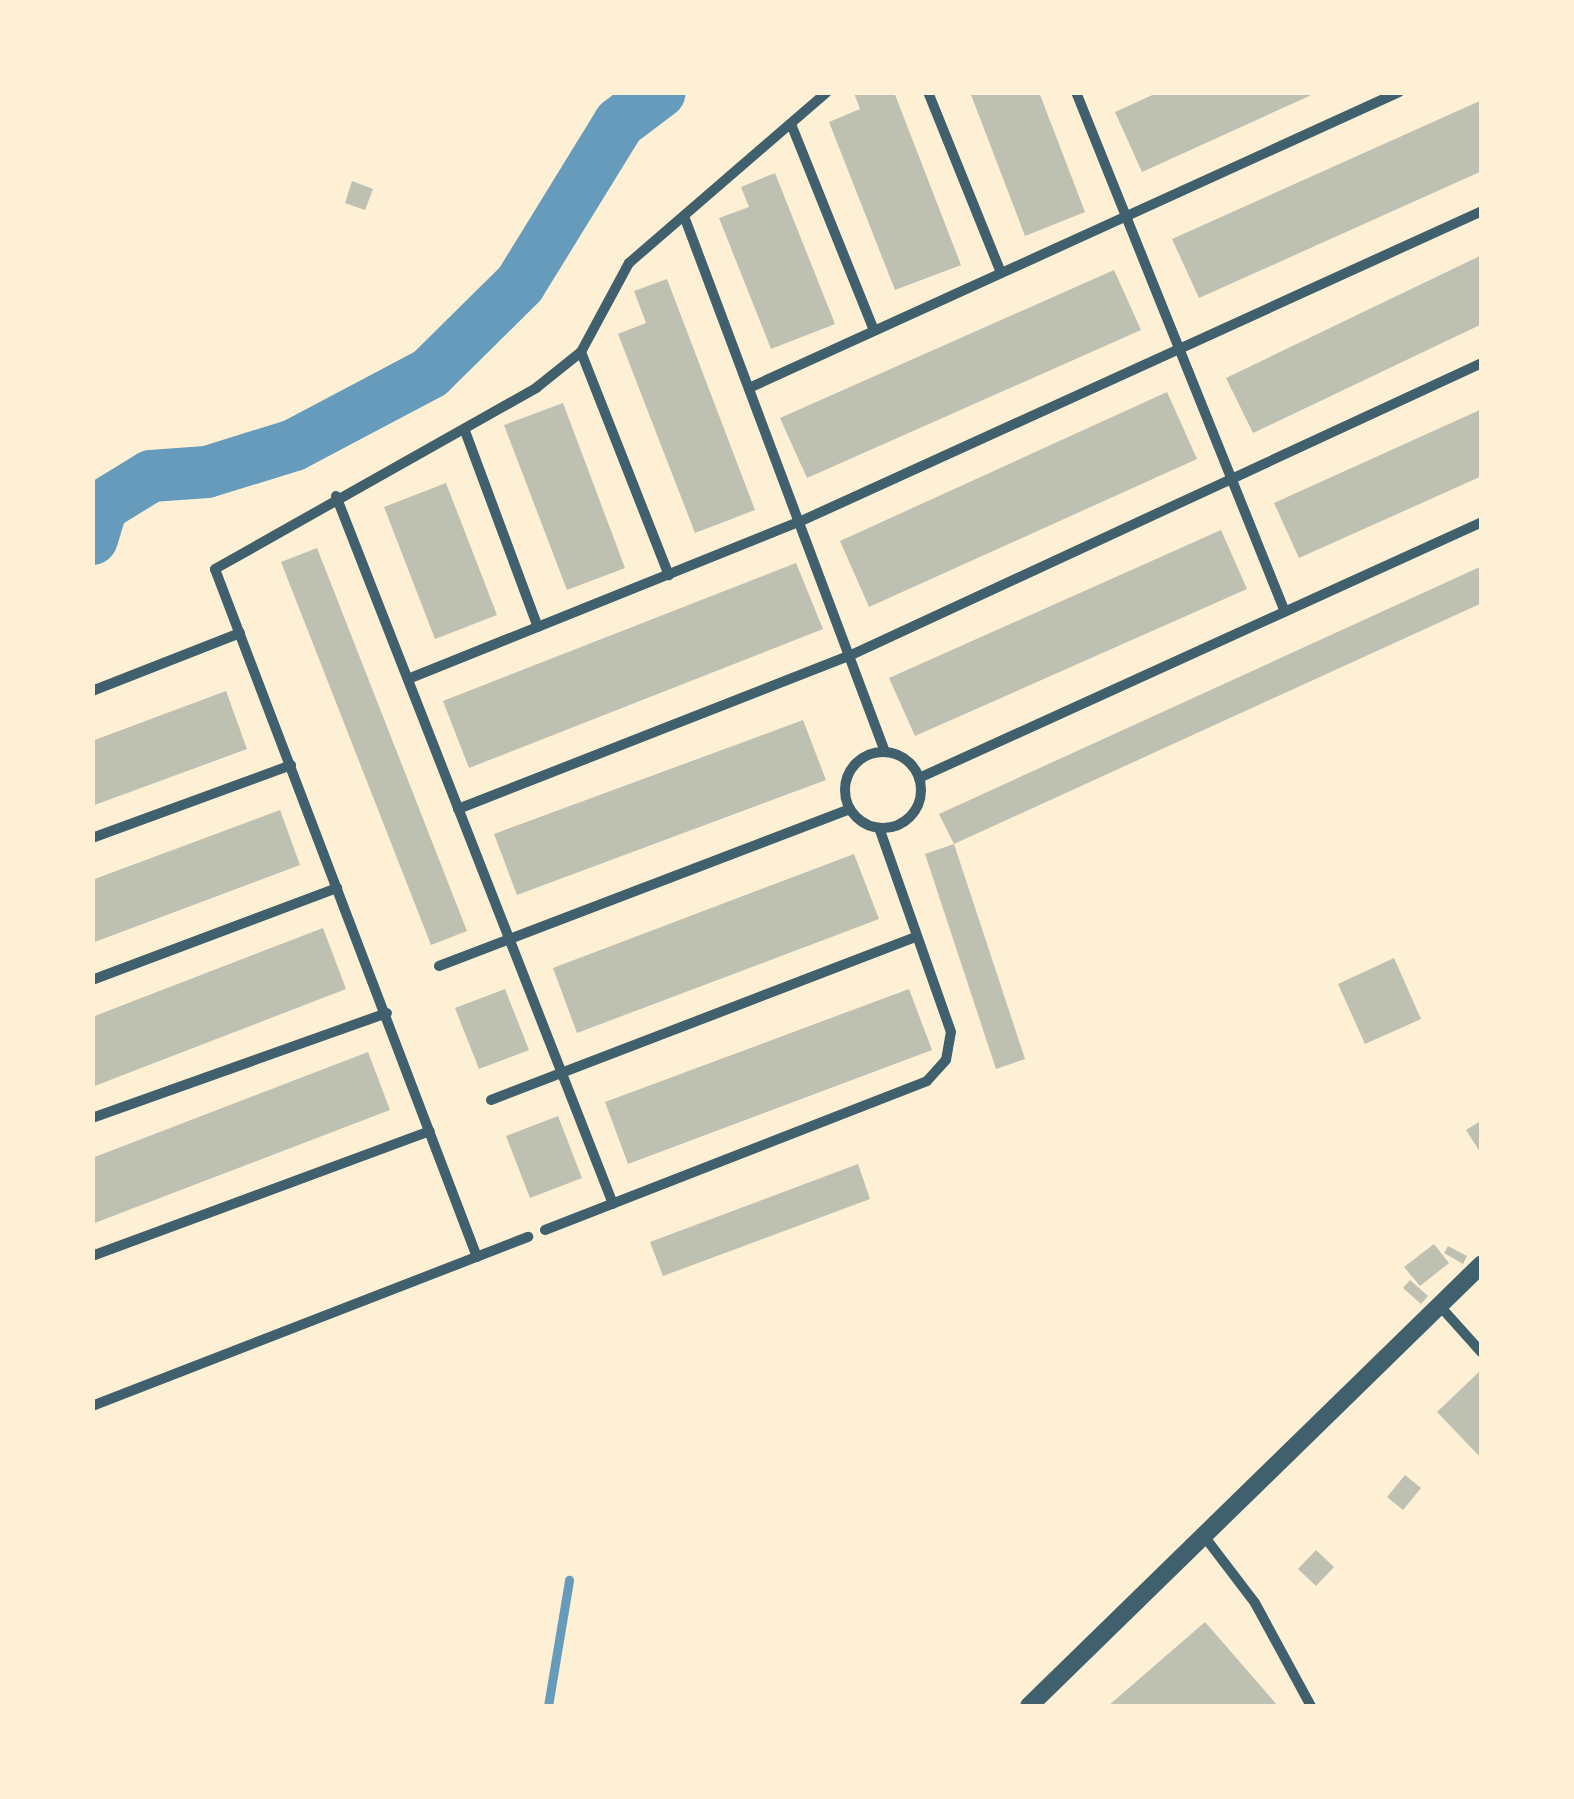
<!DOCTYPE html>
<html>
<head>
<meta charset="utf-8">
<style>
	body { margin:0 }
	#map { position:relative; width:1574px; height:1799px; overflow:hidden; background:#fdf0d5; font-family:Jost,sans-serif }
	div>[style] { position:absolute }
	.stream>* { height:9px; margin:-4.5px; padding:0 4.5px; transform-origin:4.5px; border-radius:4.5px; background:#669bbc }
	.river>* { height:52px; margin:-26px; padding:0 26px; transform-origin:26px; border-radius:26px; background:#669bbc }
	.building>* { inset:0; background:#bec0b2 }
	.minor>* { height:10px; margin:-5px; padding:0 5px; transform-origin:5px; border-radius:5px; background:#3f606c }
	.minor>.ring { margin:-5px; padding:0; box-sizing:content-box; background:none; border:10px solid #3f606c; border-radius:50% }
	.tertiary>* { height:18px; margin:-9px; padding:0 9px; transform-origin:9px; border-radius:9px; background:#3f606c }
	span { translate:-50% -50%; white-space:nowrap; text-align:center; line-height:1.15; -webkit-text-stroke:8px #fdf0d5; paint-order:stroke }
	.frame { position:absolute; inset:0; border:95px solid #fdf0d5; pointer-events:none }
</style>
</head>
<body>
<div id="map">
	<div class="stream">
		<i style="left:548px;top:1706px;width:128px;rotate:-80.5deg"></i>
	</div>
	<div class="river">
		<i style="left:92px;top:539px;width:34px;rotate:-73deg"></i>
		<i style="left:102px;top:506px;width:57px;rotate:-31.5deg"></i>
		<i style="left:151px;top:476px;width:56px;rotate:-4.1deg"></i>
		<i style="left:207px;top:472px;width:91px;rotate:-17.2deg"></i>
		<i style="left:294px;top:445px;width:154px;rotate:-27.9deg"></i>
		<i style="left:430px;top:373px;width:127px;rotate:-44.7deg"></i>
		<i style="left:520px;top:284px;width:189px;rotate:-58.4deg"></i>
		<i style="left:619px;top:123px;width:51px;rotate:-37.1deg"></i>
	</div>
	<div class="building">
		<i style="clip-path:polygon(894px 92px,961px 265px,895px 290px,829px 122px,860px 109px,854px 93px)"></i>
		<i style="clip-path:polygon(970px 92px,1039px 92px,1085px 212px,1025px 236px)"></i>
		<i style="clip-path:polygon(1159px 92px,1318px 92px,1142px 172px,1115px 112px)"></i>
		<i style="clip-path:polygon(1482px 100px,1482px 171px,1199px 298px,1172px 239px)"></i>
		<i style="clip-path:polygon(775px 173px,835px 324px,771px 349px,719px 218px,749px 207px,741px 187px)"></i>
		<i style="clip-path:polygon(352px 181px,373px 189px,365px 210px,345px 203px)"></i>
		<i style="clip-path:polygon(1482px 255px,1482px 324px,1253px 433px,1226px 378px)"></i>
		<i style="clip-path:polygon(1114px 270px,1141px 330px,807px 478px,780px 418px)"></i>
		<i style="clip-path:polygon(667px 279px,755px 510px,695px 533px,618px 334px,646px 323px,634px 291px)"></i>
		<i style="clip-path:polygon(1167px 392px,1197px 459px,869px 607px,840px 541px)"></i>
		<i style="clip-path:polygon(563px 403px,625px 568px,567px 590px,504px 425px)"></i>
		<i style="clip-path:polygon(1482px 409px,1482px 476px,1299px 558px,1274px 503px)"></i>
		<i style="clip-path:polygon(446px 483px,497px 615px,435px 639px,384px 507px)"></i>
		<i style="clip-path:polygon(1221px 530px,1247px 589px,915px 736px,889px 678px)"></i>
		<i style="clip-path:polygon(317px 548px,467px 931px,431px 945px,281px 562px)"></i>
		<i style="clip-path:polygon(796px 563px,823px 629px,469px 768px,443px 701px)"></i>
		<i style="clip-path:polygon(1482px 566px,1482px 603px,954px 844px,939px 814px)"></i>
		<i style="clip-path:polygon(226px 691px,247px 749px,92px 806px,92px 741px)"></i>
		<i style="clip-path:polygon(803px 720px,826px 780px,517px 895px,494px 834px)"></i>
		<i style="clip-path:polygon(280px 810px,300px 865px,92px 943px,92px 880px)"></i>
		<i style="clip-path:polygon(954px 844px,1025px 1059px,996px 1069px,925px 854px)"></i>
		<i style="clip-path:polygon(854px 854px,879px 919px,577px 1033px,553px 968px)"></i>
		<i style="clip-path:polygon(323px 928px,346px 989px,92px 1087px,92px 1017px)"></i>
		<i style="clip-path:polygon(1394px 958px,1421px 1019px,1365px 1044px,1338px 984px)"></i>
		<i style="clip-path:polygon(505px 989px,529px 1050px,479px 1069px,455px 1008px)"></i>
		<i style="clip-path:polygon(909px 989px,932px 1050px,628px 1164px,605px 1102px)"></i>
		<i style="clip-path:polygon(368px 1052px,390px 1110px,92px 1224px,92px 1158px)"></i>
		<i style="clip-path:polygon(558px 1116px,582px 1178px,530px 1198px,506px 1136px)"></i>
		<i style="clip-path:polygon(1482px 1120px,1482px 1155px,1466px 1130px)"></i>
		<i style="clip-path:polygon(858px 1164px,870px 1199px,663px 1276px,650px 1242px)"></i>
		<i style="clip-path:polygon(1434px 1244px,1449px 1263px,1420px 1286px,1404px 1267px)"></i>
		<i style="clip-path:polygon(1448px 1246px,1467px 1256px,1463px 1264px,1444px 1253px)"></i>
		<i style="clip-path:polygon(1410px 1280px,1428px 1296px,1421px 1304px,1403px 1288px)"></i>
		<i style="clip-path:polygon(1482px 1369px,1482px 1459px,1437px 1412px)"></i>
		<i style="clip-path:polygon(1405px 1475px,1421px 1488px,1403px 1510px,1387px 1497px)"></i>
		<i style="clip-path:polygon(1316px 1550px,1334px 1567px,1316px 1586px,1298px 1569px)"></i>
		<i style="clip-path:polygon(1205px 1622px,1278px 1706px,1108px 1706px)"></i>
	</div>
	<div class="minor">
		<i style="left:928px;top:92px;width:195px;rotate:68deg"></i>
		<i style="left:1076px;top:92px;width:560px;rotate:68.1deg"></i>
		<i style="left:791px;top:124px;width:222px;rotate:68.1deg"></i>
		<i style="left:684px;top:216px;width:572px;rotate:69.44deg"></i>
		<i style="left:581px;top:352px;width:240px;rotate:68.5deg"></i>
		<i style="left:749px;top:388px;width:714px;rotate:-24.48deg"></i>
		<i style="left:465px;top:431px;width:209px;rotate:69.6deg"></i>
		<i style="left:336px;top:496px;width:760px;rotate:68.63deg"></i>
		<i style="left:408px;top:679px;width:421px;rotate:-21.9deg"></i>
		<i style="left:799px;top:522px;width:750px;rotate:-24.48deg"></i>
		<i style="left:92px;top:691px;width:159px;rotate:-21.4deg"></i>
		<i class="ring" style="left:845px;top:752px;width:66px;height:66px"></i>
		<i style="left:919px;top:778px;width:618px;rotate:-24.45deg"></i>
		<i style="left:458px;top:809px;width:420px;rotate:-21.4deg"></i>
		<i style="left:849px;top:656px;width:698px;rotate:-24.84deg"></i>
		<i style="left:92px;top:838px;width:212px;rotate:-20.1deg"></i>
		<i style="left:439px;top:966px;width:440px;rotate:-20.9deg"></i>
		<i style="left:92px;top:980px;width:262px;rotate:-20.6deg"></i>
		<i style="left:491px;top:1100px;width:455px;rotate:-21deg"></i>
		<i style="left:92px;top:1118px;width:313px;rotate:-19.6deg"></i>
		<i style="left:545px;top:1230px;width:410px;rotate:-21.3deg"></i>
		<i style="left:927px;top:1081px;width:28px;rotate:-48deg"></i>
		<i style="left:946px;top:1060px;width:28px;rotate:-80deg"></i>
		<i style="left:951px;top:1032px;width:216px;rotate:-109.4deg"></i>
		<i style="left:92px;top:1256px;width:360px;rotate:-20.3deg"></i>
		<i style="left:477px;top:1257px;width:736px;rotate:-110.85deg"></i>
		<i style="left:215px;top:569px;width:369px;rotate:-29.4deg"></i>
		<i style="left:536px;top:388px;width:58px;rotate:-38.7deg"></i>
		<i style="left:581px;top:352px;width:101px;rotate:-61.7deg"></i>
		<i style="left:629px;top:263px;width:262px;rotate:-40.8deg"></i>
		<i style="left:1439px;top:1305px;width:64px;rotate:48.1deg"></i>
		<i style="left:92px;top:1406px;width:468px;rotate:-21.2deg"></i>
		<i style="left:1204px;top:1536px;width:84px;rotate:52.7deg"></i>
		<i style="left:1255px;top:1603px;width:117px;rotate:61.5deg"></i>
	</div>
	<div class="tertiary">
		<i style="left:1029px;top:1706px;width:633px;rotate:-44.3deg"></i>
	</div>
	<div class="frame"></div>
</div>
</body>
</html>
